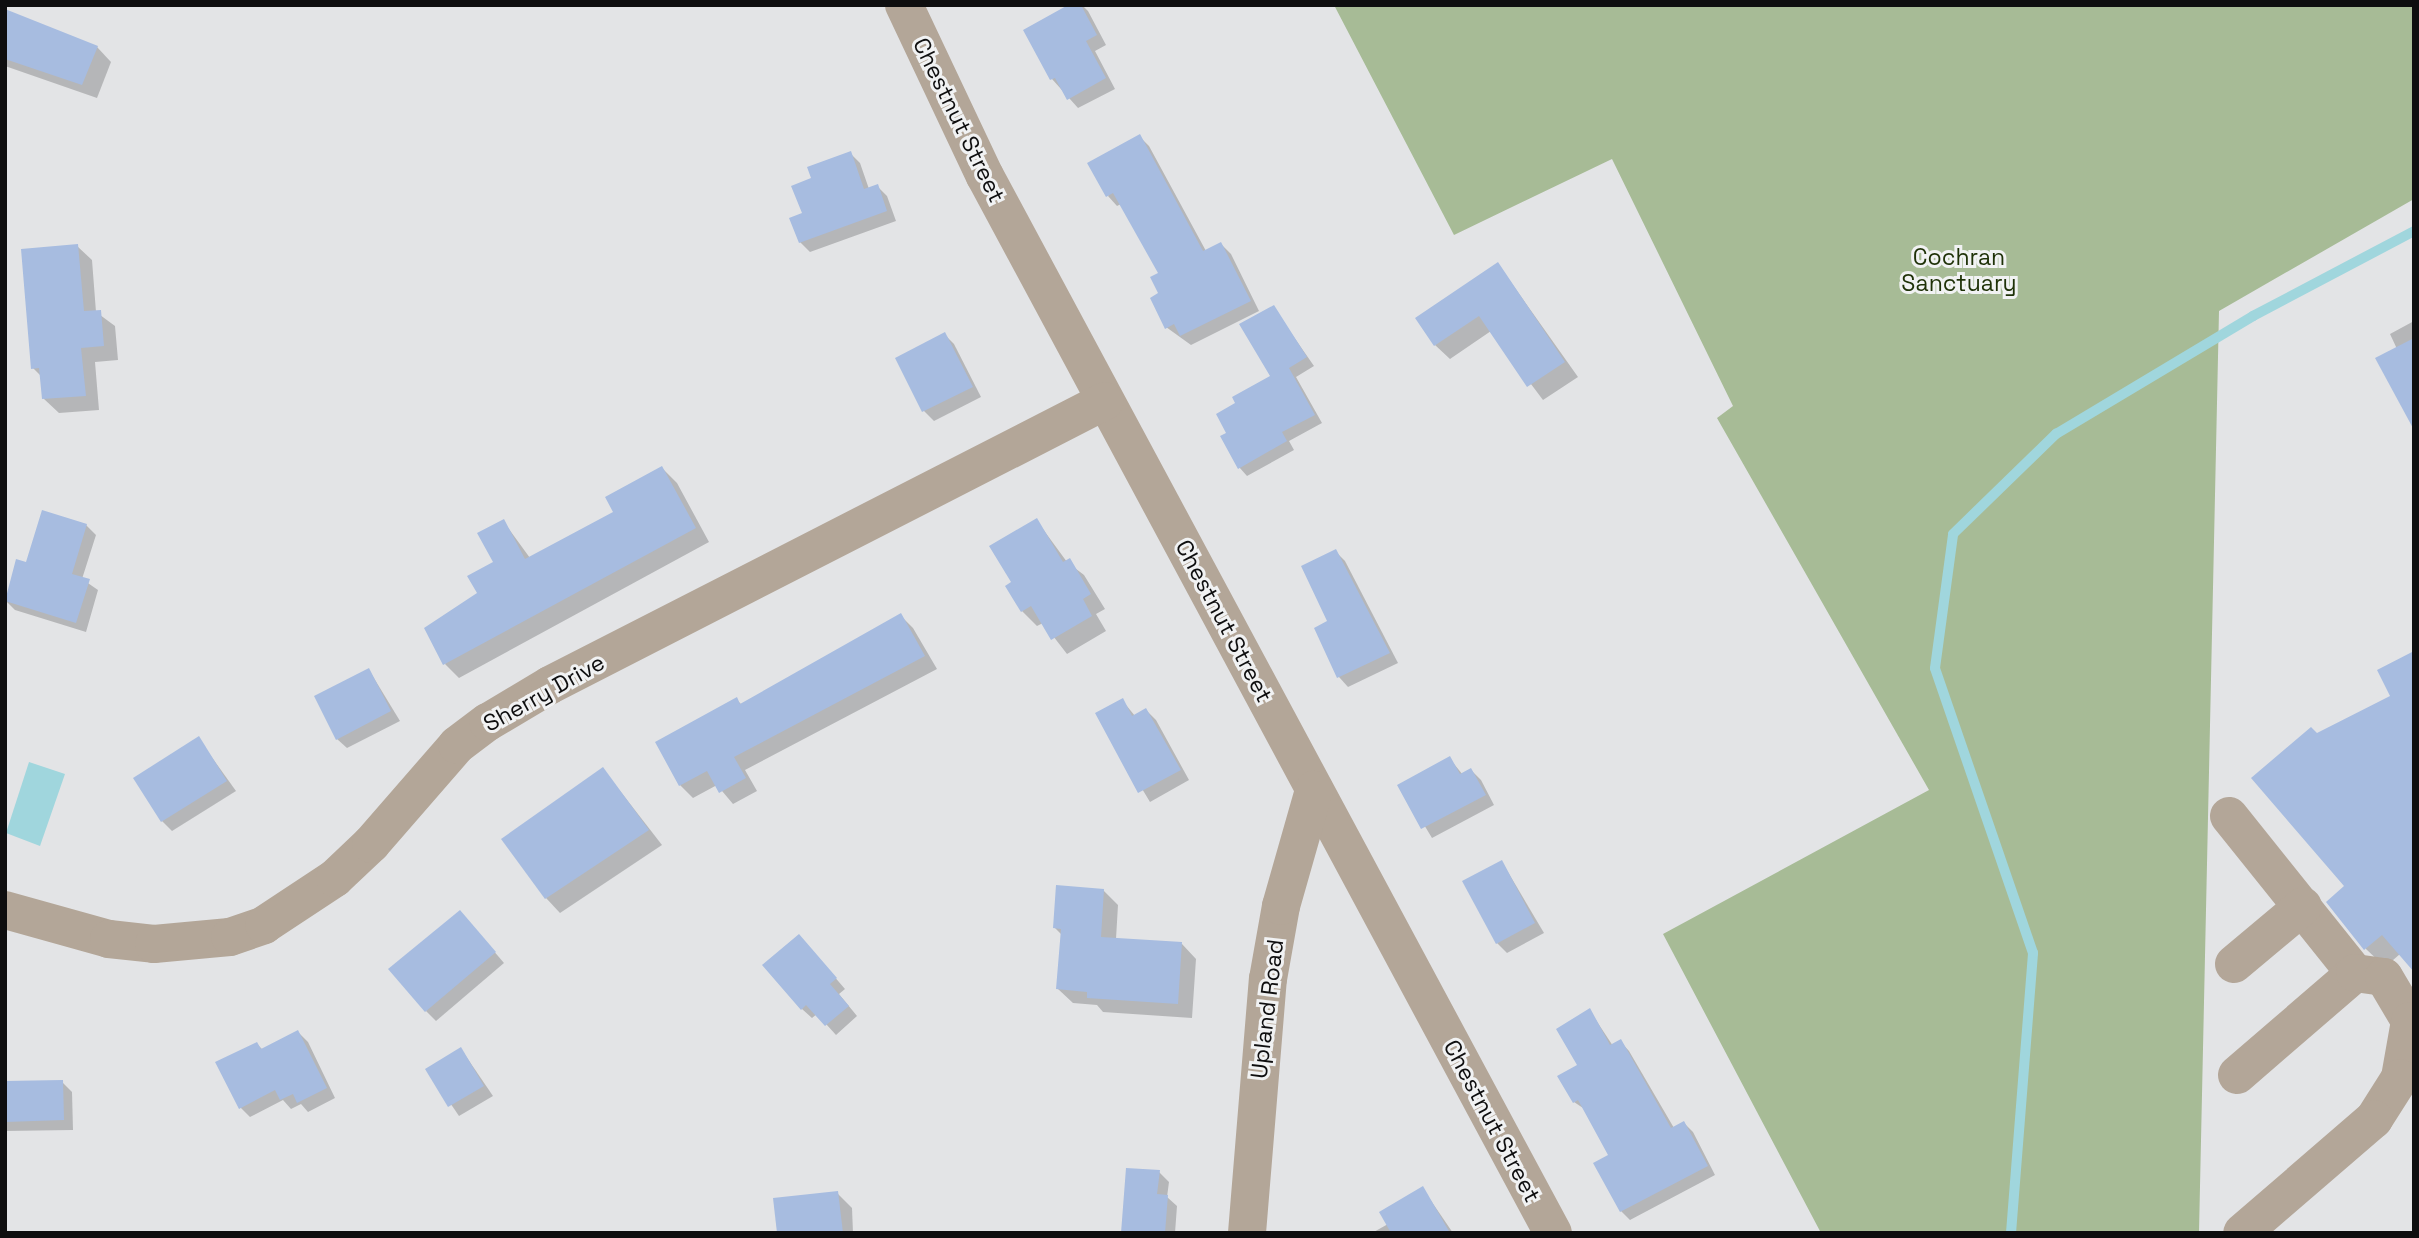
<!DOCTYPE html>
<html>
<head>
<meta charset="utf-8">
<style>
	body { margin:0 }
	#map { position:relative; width:2419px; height:1238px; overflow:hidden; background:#e3e4e6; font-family:"Space Grotesk",sans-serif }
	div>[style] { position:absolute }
	.forest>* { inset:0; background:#a7bb96 }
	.water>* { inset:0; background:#a0d6dd }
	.shadow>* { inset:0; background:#0003 }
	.stream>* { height:10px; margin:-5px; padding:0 5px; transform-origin:5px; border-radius:5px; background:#a0d6dd }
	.building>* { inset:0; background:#a7bce0 }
	.minor>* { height:38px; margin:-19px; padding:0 19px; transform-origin:19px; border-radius:19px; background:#b3a698 }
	span { translate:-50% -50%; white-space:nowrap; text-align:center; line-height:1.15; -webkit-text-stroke:6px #f1f2f3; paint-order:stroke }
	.street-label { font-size:23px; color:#0e0e0f }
	.park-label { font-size:23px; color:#1e3107 }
	.frame { position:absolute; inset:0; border:7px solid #0e0e0f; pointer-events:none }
</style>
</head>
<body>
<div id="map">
	<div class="forest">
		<i style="clip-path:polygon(1334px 5px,2414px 5px,2414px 199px,2219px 311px,2199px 1233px,1821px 1233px,1663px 934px,1929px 790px,1717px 418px,1733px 406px,1612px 159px,1454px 235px)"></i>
	</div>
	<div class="water">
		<i style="clip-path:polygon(29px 762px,65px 774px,40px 846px,6px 833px)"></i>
	</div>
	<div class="shadow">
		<i style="clip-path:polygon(1072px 5px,1082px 5px,1088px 11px,1106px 45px,1095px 51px,1115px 89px,1078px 108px,1052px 79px)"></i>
		<i style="clip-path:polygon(5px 11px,97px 47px,111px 62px,97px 98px,5px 66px)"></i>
		<i style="clip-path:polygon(1139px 136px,1149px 146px,1206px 251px,1221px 244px,1231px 254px,1259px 311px,1191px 345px,1166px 327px,1160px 274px,1121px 204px,1117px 206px,1108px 196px)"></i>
		<i style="clip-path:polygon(850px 153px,860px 163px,869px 189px,877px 186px,887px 196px,896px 221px,810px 252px,800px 242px,813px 179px)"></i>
		<i style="clip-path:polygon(77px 246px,92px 260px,96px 312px,115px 326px,118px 360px,95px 362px,99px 410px,59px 413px,44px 399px,42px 377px,33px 368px)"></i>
		<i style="clip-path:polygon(1498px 264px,1578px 377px,1543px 400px,1491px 331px,1450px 359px,1435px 345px)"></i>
		<i style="clip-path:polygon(1273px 307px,1314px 366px,1296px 377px,1322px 423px,1289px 441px,1294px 450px,1247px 476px,1239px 467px,1228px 434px,1238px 404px,1272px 377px)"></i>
		<i style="clip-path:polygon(2414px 321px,2414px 427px,2397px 349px,2390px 334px)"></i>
		<i style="clip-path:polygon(945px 335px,954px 344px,981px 397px,934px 421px,924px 411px,897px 359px)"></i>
		<i style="clip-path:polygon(662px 468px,677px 483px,709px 542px,459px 678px,445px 664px,495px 563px,503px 521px,530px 558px,616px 513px)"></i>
		<i style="clip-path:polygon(1037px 521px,1067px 562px,1084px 575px,1105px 609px,1096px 614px,1106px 631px,1067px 654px,1043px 623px,1037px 626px,1022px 611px,1007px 587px,1013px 583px)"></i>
		<i style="clip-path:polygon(86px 525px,96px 535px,82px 579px,98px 590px,86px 632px,15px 610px,5px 600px)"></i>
		<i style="clip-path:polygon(1335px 551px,1345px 561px,1398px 663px,1348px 687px,1339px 677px,1330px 622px)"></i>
		<i style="clip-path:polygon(900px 615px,913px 628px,937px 669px,745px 770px,757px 791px,733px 804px,717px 785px,693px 798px,680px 785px,736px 699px,742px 705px)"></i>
		<i style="clip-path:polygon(2414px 653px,2400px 954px,2385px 967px,2366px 949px,2317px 735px,2392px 696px)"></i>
		<i style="clip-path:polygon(369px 670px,400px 721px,347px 748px,337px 739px)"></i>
		<i style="clip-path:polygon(1122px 700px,1135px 716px,1146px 710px,1156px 720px,1189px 780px,1150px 802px,1097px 714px)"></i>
		<i style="clip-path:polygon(198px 738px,236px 791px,172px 831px,162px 821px)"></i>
		<i style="clip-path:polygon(1450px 759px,1463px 775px,1471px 770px,1481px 780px,1494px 805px,1432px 838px,1400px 785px)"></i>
		<i style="clip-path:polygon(603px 769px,662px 845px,560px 913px,546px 898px)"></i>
		<i style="clip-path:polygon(1502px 862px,1544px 933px,1507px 953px,1497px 943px)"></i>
		<i style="clip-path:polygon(1103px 890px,1118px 905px,1116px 939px,1182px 944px,1196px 959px,1192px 1018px,1103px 1012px,1097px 1005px,1073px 1003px,1058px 989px,1062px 935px,1055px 928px)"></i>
		<i style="clip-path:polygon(469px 922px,504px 963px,436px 1021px,426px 1011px)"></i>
		<i style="clip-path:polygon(808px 946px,845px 989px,839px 994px,857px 1016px,836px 1035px,817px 1014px,812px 1018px,802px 1009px)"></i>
		<i style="clip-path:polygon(1590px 1011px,1613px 1046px,1620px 1041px,1629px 1051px,1674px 1128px,1684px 1123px,1693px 1132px,1715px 1175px,1630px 1220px,1621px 1211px,1610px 1156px,1586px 1110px,1574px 1102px)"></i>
		<i style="clip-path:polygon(298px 1032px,308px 1042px,335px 1098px,308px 1112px,301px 1104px,291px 1109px,283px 1100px,250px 1117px,240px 1107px,257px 1044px,263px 1050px)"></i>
		<i style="clip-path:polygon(461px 1049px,493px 1096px,459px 1116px,427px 1069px)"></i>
		<i style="clip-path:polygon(62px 1082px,72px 1092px,73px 1130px,5px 1131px,5px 1087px)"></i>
		<i style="clip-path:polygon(1159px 1172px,1169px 1182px,1167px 1197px,1177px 1206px,1175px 1233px,1123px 1233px)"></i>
		<i style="clip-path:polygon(1423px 1189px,1453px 1233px,1372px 1233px,1388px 1224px)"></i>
		<i style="clip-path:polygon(837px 1193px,852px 1208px,853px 1233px,779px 1233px)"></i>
	</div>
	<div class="stream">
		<i style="left:2011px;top:1233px;width:281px;rotate:-85.5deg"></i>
		<i style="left:2033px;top:953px;width:301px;rotate:-109deg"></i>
		<i style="left:1935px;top:668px;width:135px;rotate:-82.3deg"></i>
		<i style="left:1953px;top:534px;width:144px;rotate:-44.2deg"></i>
		<i style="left:2056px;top:434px;width:230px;rotate:-30.9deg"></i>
		<i style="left:2253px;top:316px;width:182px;rotate:-27.8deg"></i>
	</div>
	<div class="building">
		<i style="clip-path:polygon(1068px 5px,1081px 5px,1097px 35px,1086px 41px,1106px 78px,1067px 100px,1055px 78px,1050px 80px,1023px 30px)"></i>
		<i style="clip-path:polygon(5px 9px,98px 46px,82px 85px,5px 59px)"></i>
		<i style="clip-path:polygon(1140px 134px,1203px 251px,1221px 242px,1251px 301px,1180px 336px,1174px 324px,1165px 329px,1150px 298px,1158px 293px,1150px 277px,1158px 273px,1113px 193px,1106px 197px,1087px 163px)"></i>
		<i style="clip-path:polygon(851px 151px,864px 189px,878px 184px,887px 211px,799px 243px,789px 218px,802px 213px,791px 186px,811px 178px,807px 167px)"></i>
		<i style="clip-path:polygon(78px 244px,84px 311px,101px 310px,104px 346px,81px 348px,86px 396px,42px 399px,39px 368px,31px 369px,21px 249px)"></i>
		<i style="clip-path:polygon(1498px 262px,1565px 362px,1527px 387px,1479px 316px,1434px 346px,1415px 318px)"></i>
		<i style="clip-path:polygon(1274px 305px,1307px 357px,1289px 368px,1315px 415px,1282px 432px,1287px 441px,1238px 469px,1220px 436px,1226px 433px,1216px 414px,1235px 403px,1232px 397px,1270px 376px,1239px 324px)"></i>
		<i style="clip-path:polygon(945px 332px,973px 387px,922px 412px,895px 358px)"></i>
		<i style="clip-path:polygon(2414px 338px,2414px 430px,2375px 358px)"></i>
		<i style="clip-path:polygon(662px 466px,696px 528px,443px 665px,424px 628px,477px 593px,467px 576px,493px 562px,477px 533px,504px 519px,525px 559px,613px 512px,605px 497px)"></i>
		<i style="clip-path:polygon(42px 510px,87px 524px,72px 574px,90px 579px,76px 623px,5px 601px,16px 559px,26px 562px)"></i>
		<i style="clip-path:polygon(1037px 518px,1063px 562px,1070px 558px,1091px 594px,1083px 599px,1092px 616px,1051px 640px,1031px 606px,1021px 612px,1005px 586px,1011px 582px,989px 546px)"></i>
		<i style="clip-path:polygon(1336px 549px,1390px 653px,1337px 678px,1314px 628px,1327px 621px,1301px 566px)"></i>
		<i style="clip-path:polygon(901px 613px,925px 656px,734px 757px,746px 778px,719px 793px,707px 771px,679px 786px,655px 742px,737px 697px,740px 704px)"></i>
		<i style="clip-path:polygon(2414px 651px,2414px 972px,2382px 935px,2364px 950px,2326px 902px,2344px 886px,2251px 778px,2311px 727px,2317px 733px,2390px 696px,2377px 670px)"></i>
		<i style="clip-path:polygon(369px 668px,391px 711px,336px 740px,314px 696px)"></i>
		<i style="clip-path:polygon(1123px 698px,1132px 716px,1146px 708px,1181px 770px,1138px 793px,1095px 713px)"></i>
		<i style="clip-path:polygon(199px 736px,227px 781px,161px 822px,133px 778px)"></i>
		<i style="clip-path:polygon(1450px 756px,1460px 774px,1471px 768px,1486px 795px,1421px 829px,1397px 785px)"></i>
		<i style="clip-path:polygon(603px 767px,649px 830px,545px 899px,501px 839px)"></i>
		<i style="clip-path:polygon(1502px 860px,1535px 923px,1496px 944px,1462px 881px)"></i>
		<i style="clip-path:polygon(1056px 885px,1104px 889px,1101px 937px,1182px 942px,1178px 1004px,1087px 998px,1087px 992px,1056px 989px,1061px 929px,1053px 928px)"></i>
		<i style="clip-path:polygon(460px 910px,496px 952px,425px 1012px,388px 969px)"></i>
		<i style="clip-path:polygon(799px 934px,837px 978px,830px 984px,849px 1006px,825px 1026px,806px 1005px,801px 1010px,762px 965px)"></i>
		<i style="clip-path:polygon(1590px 1008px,1610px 1045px,1621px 1039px,1671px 1128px,1684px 1121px,1708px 1166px,1620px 1212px,1593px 1163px,1608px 1155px,1578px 1100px,1573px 1103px,1557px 1076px,1577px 1065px,1556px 1029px)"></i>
		<i style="clip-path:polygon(298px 1030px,327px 1088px,297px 1103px,293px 1094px,280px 1100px,275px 1090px,239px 1109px,215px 1062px,257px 1042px,261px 1049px)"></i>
		<i style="clip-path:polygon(461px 1047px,484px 1086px,448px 1107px,425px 1069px)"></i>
		<i style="clip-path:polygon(63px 1080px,64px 1120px,5px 1122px,5px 1081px)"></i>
		<i style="clip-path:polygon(1126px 1168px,1160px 1170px,1157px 1194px,1168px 1195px,1165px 1233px,1121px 1233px)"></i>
		<i style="clip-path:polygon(1423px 1186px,1450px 1233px,1391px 1233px,1379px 1212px)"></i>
		<i style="clip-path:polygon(838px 1191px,843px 1233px,777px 1233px,773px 1198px)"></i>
	</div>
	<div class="minor">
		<i style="left:904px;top:5px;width:189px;rotate:64.7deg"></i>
		<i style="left:985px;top:176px;width:1200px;rotate:61.75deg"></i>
		<i style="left:2229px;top:816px;width:201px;rotate:51.3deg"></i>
		<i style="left:5px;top:910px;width:108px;rotate:15.6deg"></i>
		<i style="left:109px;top:939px;width:45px;rotate:6.3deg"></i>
		<i style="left:154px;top:944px;width:76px;rotate:-5.3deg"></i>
		<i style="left:230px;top:937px;width:36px;rotate:-19deg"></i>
		<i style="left:264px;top:925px;width:85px;rotate:-33.5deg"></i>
		<i style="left:335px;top:878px;width:50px;rotate:-43.4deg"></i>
		<i style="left:371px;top:844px;width:131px;rotate:-49deg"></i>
		<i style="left:457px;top:745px;width:39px;rotate:-37deg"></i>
		<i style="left:488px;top:722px;width:72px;rotate:-30.8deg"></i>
		<i style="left:550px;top:685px;width:623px;rotate:-27.1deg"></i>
		<i style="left:2234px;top:964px;width:90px;rotate:-40deg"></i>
		<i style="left:2237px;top:1075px;width:156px;rotate:-40.8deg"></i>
		<i style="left:2355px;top:973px;width:29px;rotate:8deg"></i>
		<i style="left:2384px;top:977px;width:51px;rotate:59.4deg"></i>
		<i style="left:2410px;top:1021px;width:58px;rotate:100deg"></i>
		<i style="left:2400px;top:1078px;width:49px;rotate:122.4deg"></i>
		<i style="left:2374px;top:1119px;width:174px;rotate:139.2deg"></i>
		<i style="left:1247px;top:1233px;width:255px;rotate:-85.3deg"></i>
		<i style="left:1268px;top:979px;width:74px;rotate:-79.9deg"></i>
		<i style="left:1281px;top:906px;width:121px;rotate:-74.1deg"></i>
	</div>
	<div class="street-label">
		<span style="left:959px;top:120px;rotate:64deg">Chestnut Street</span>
		<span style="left:1224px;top:621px;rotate:62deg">Chestnut Street</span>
		<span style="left:544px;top:693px;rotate:-29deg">Sherry Drive</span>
		<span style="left:1267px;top:1009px;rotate:-83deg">Upland Road</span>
		<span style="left:1492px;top:1121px;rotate:62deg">Chestnut Street</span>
	</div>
	<div class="park-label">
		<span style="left:1959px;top:270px">Cochran<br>Sanctuary</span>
	</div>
	<div class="frame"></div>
</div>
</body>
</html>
